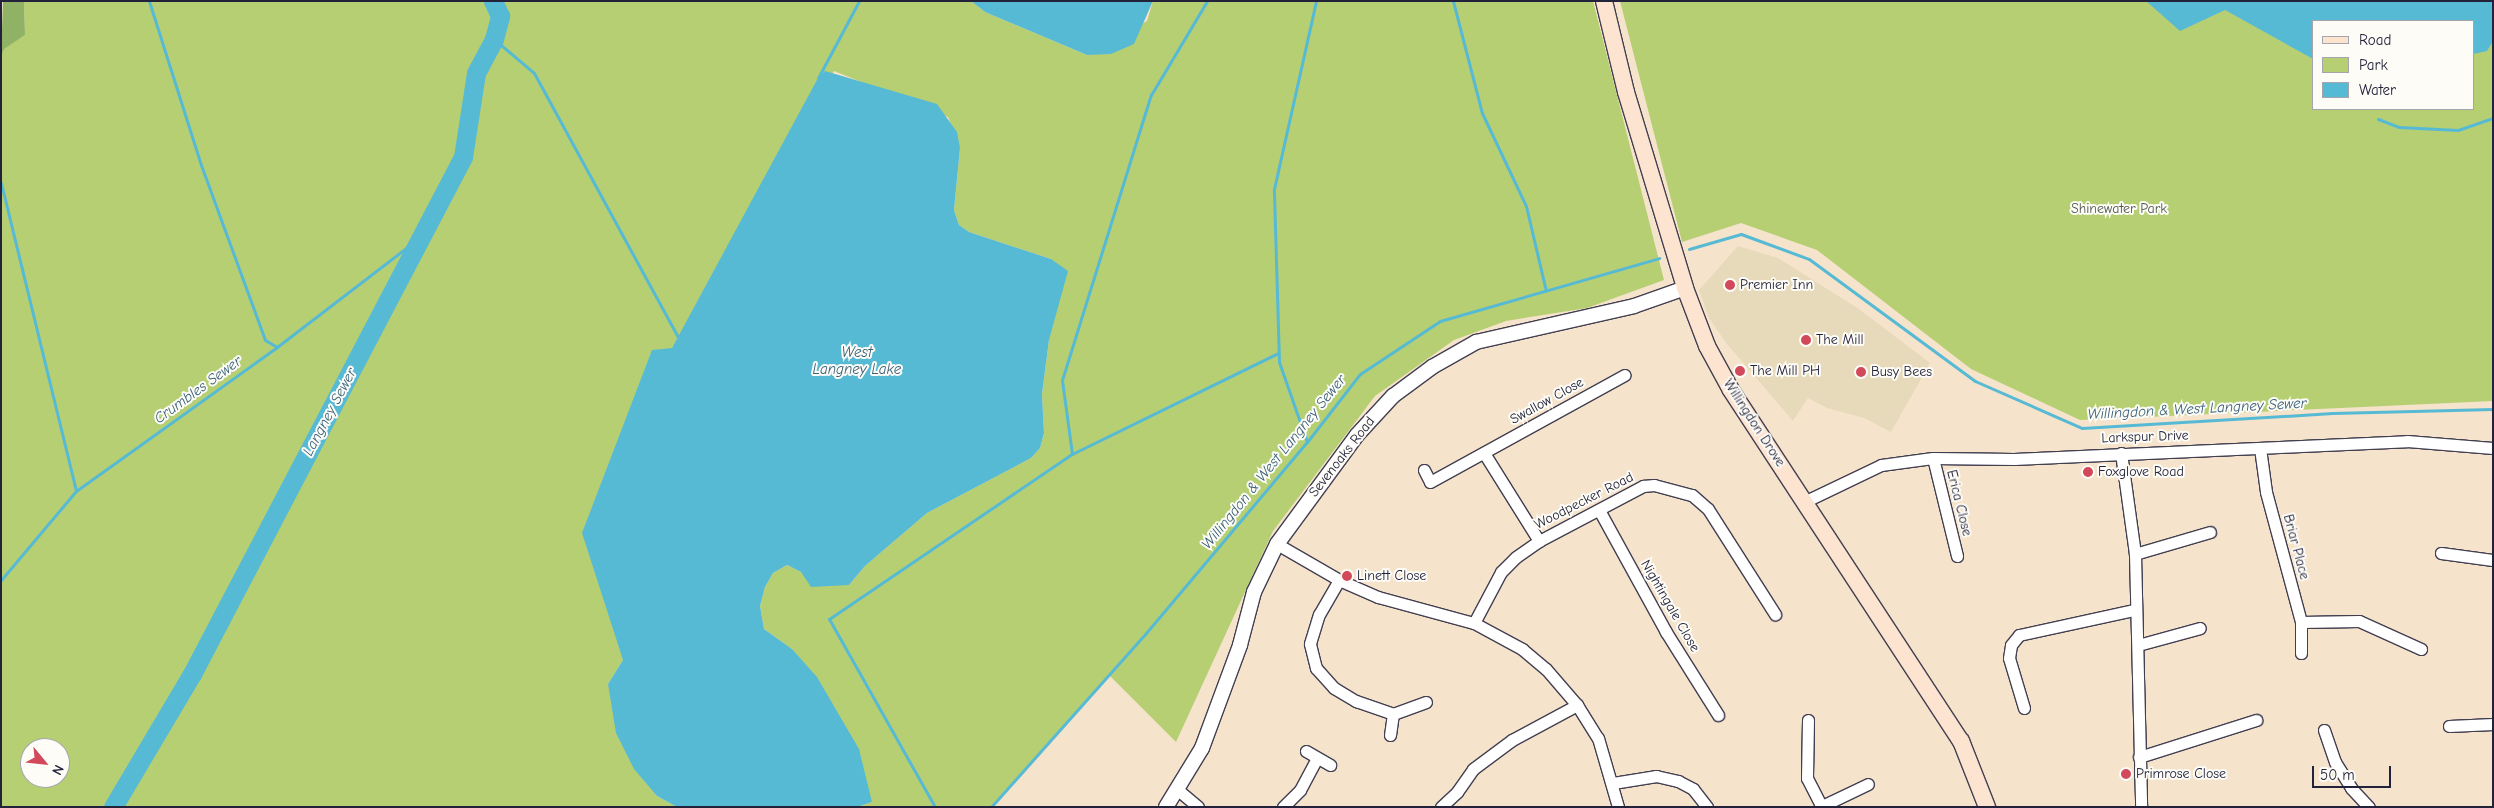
<!DOCTYPE html>
<html>
<head>
<meta charset="utf-8">
<style>
	body { margin:0 }
	#map { position:relative; width:2494px; height:808px; overflow:hidden; background:#f6e3cb; font-family:"Comic Neue",sans-serif }
	div>[style] { position:absolute }
	.built>* { inset:0; background:#e7daba }
	.green>* { inset:0; background:#b6cf73 }
	.forest>* { inset:0; background:#90b265 }
	.water>* { inset:0; background:#57bad5 }
	.stream>* { height:3px; margin:-1.5px; padding:0 1.5px; transform-origin:1.5px; border-radius:1.5px; background:#57bad5 }
	.river>* { height:19px; margin:-9.5px; padding:0 9.5px; transform-origin:9.5px; border-radius:9.5px; background:#57bad5 }
	.roads { filter:drop-shadow(1px 0 #423f51) drop-shadow(-1px 0 #423f51) drop-shadow(0 1px #423f51) drop-shadow(0 -1px #423f51) }
	.minor>* { height:11px; margin:-5.5px; padding:0 5.5px; transform-origin:5.5px; border-radius:5.5px; background:#fff }
	.tertiary>* { height:14px; margin:-7px; padding:0 7px; transform-origin:7px; border-radius:7px; background:#fff }
	.secondary>* { height:16px; margin:-8px; padding:0 8px; transform-origin:8px; border-radius:8px; background:#fde4d1 }
	.dots>* { width:14px; height:14px; translate:-50% -50%; box-sizing:border-box; border:2px solid #fdfcf7; border-radius:50% }
	span { translate:-50% -50%; white-space:nowrap; text-align:center; line-height:1.15; -webkit-text-stroke:4px #fdfcf7; paint-order:stroke }
	.park-label { font-size:14px; color:#4e564c }
	.poi-label { font-size:14px; color:#22223b }
	.left { translate:0 -50%; text-align:left }
	.street-label { font-size:14px; color:#22223b }
	.water-label { font-size:15px; color:#375f79; font-style:italic }
	.frame { position:absolute; inset:0; border:2px solid #22223b; pointer-events:none }
	.legend { position:absolute; left:2312px; top:20px; width:162px; height:90px; box-sizing:border-box; background:#fdfcf7; border:1px solid #a5a5ac; margin:0; padding:6px 9px; list-style:none; font-size:15px; color:#22223b }
	.legend li { display:flex; align-items:center; gap:10px; height:25px }
	.legend b { width:25px; border:1px solid #a5a5ac }
	.north { position:absolute; left:20px; top:738px; width:50px; height:50px; box-sizing:border-box; background:#fdfcf7; border:1px solid #a5a5ac; border-radius:50%; rotate:118deg; font-size:14px; font-weight:700; line-height:20px; text-align:center; color:#22223b }
	.north::after { content:''; display:block; margin:auto; width:18px; height:22px; background:#d1495b; clip-path:polygon(50% 0,100% 100%,50% 72%,0 100%) }
	.scale { position:absolute; left:2312px; top:766px; width:79px; height:22px; box-sizing:border-box; border:2px solid #22223b; border-top:0; padding-left:6px; font-size:15px; line-height:18px; white-space:nowrap; color:#22223b; -webkit-text-stroke:4px #fdfcf7; paint-order:stroke }
</style>
</head>
<body>
<div id="map">
	<div class="built">
		<i style="clip-path:polygon(1738px 246px,1778px 258px,1859px 309px,1930px 363px,1891px 432px,1864px 418px,1827px 408px,1808px 398px,1793px 421px,1727px 344px,1709px 318px,1699px 290px)"></i>
	</div>
	<div class="green">
		<i style="clip-path:polygon(evenodd,24px 1px,971px 1px,985px 12px,1087px 55px,1147px 21px,1153px 1px,1593px 1px,1664px 280px,1587px 308px,1506px 321px,1454px 340px,1375px 396px,1273px 531px,1176px 742px,1109px 675px,991px 807px,857px 807px,872px 802px,792px 649px,764px 629px,760px 606px,765px 587px,773px 573px,787px 565px,801px 572px,849px 585px,865px 566px,927px 513px,1031px 458px,1040px 448px,1044px 433px,1042px 394px,1049px 340px,1051px 259px,969px 232px,959px 225px,954px 210px,960px 148px,948px 117px,834px 71px,672px 348px,623px 660px,608px 684px,657px 796px,677px 807px,1px 807px,1px 56px,3px 49px,25px 35px,24px 1px,30px 748px,60px 748px,60px 778px,30px 778px,30px 748px)"></i>
		<i style="clip-path:polygon(evenodd,1620px 1px,2493px 1px,2493px 401px,2080px 420px,1971px 369px,1817px 250px,1741px 223px,1682px 242px,1620px 1px,2313px 21px,2473px 21px,2473px 109px,2313px 109px,2313px 21px)"></i>
	</div>
	<div class="forest">
		<i style="clip-path:polygon(3px 1px,24px 1px,25px 35px,4px 49px,1px 56px)"></i>
	</div>
	<div class="water">
		<i style="clip-path:polygon(971px 1px,1153px 1px,1134px 44px,1111px 54px,1087px 55px,985px 12px)"></i>
		<i style="clip-path:polygon(2146px 1px,2493px 1px,2493px 41px,2487px 51px,2473px 54px,2473px 21px,2313px 21px,2313px 59px,2225px 10px,2180px 31px)"></i>
		<i style="clip-path:polygon(825px 71px,937px 104px,957px 132px,960px 148px,954px 210px,959px 225px,969px 232px,1051px 259px,1068px 271px,1049px 340px,1042px 394px,1044px 433px,1040px 448px,1031px 458px,927px 513px,865px 566px,849px 585px,811px 587px,801px 572px,787px 565px,773px 573px,765px 587px,760px 606px,764px 629px,792px 649px,817px 677px,859px 749px,872px 802px,857px 807px,677px 807px,657px 796px,634px 769px,616px 733px,608px 684px,623px 660px,582px 533px,652px 350px,672px 348px,818px 78px)"></i>
	</div>
	<div class="stream">
		<i style="left:149px;top:1px;width:172px;rotate:72.4deg"></i>
		<i style="left:201px;top:165px;width:186px;rotate:69.9deg"></i>
		<i style="left:265px;top:340px;width:14px;rotate:30deg"></i>
		<i style="left:1453px;top:1px;width:116px;rotate:75.5deg"></i>
		<i style="left:1482px;top:113px;width:103px;rotate:64.7deg"></i>
		<i style="left:1526px;top:206px;width:87px;rotate:76.8deg"></i>
		<i style="left:494px;top:39px;width:52px;rotate:40.4deg"></i>
		<i style="left:534px;top:73px;width:301px;rotate:61.4deg"></i>
		<i style="left:818px;top:78px;width:87px;rotate:-62deg"></i>
		<i style="left:2378px;top:119px;width:22px;rotate:21deg"></i>
		<i style="left:2399px;top:127px;width:59px;rotate:2.9deg"></i>
		<i style="left:2458px;top:130px;width:37px;rotate:-19deg"></i>
		<i style="left:1px;top:183px;width:317px;rotate:76.3deg"></i>
		<i style="left:1689px;top:249px;width:54px;rotate:-16.1deg"></i>
		<i style="left:1741px;top:234px;width:72px;rotate:20.2deg"></i>
		<i style="left:1809px;top:259px;width:206px;rotate:36.3deg"></i>
		<i style="left:1975px;top:381px;width:117px;rotate:23.7deg"></i>
		<i style="left:2082px;top:428px;width:251px;rotate:-3.4deg"></i>
		<i style="left:2333px;top:413px;width:160px;rotate:-1.4deg"></i>
		<i style="left:1307px;top:442px;width:85px;rotate:-109.3deg"></i>
		<i style="left:1279px;top:362px;width:173px;rotate:-91.7deg"></i>
		<i style="left:1274px;top:189px;width:193px;rotate:-77.4deg"></i>
		<i style="left:1072px;top:454px;width:75px;rotate:-97.7deg"></i>
		<i style="left:1062px;top:380px;width:299px;rotate:-72.7deg"></i>
		<i style="left:1151px;top:95px;width:109px;rotate:-59.2deg"></i>
		<i style="left:1px;top:580px;width:116px;rotate:-49.9deg"></i>
		<i style="left:76px;top:491px;width:247px;rotate:-35.6deg"></i>
		<i style="left:277px;top:347px;width:184px;rotate:-37.5deg"></i>
		<i style="left:935px;top:807px;width:216px;rotate:-119.4deg"></i>
		<i style="left:829px;top:619px;width:294px;rotate:-34.2deg"></i>
		<i style="left:1072px;top:454px;width:229px;rotate:-26.1deg"></i>
		<i style="left:991px;top:807px;width:233px;rotate:-48.3deg"></i>
		<i style="left:1146px;top:633px;width:250px;rotate:-49.9deg"></i>
		<i style="left:1307px;top:442px;width:86px;rotate:-52.1deg"></i>
		<i style="left:1360px;top:374px;width:96px;rotate:-33.5deg"></i>
		<i style="left:1440px;top:321px;width:228px;rotate:-16deg"></i>
	</div>
	<div class="river">
		<i style="left:113px;top:807px;width:155px;rotate:-59.3deg"></i>
		<i style="left:192px;top:674px;width:584px;rotate:-62.34deg"></i>
		<i style="left:463px;top:157px;width:85px;rotate:-81.2deg"></i>
		<i style="left:476px;top:73px;width:38px;rotate:-62deg"></i>
		<i style="left:494px;top:39px;width:24px;rotate:-75deg"></i>
		<i style="left:500px;top:16px;width:17px;rotate:-115deg"></i>
	</div>
	<div class="roads">
		<div class="minor">
			<i style="left:2260px;top:448px;width:44px;rotate:82.2deg"></i>
			<i style="left:2266px;top:492px;width:135px;rotate:74.9deg"></i>
			<i style="left:2301px;top:622px;width:31px;rotate:90deg"></i>
			<i style="left:1484px;top:453px;width:104px;rotate:58deg"></i>
			<i style="left:2121px;top:453px;width:102px;rotate:82.1deg"></i>
			<i style="left:2135px;top:554px;width:253px;rotate:88.6deg"></i>
			<i style="left:1933px;top:458px;width:101px;rotate:76.2deg"></i>
			<i style="left:1424px;top:470px;width:13px;rotate:63deg"></i>
			<i style="left:1430px;top:482px;width:222px;rotate:-28.8deg"></i>
			<i style="left:1806px;top:501px;width:83px;rotate:-25.6deg"></i>
			<i style="left:1881px;top:465px;width:52px;rotate:-7.7deg"></i>
			<i style="left:1933px;top:458px;width:81px;rotate:0.7deg"></i>
			<i style="left:2014px;top:459px;width:393px;rotate:-2.6deg"></i>
			<i style="left:2407px;top:441px;width:86px;rotate:4.7deg"></i>
			<i style="left:1599px;top:510px;width:139px;rotate:61.2deg"></i>
			<i style="left:1666px;top:632px;width:98px;rotate:57.9deg"></i>
			<i style="left:1277px;top:544px;width:72px;rotate:30.1deg"></i>
			<i style="left:1339px;top:580px;width:43px;rotate:23.6deg"></i>
			<i style="left:1378px;top:597px;width:99px;rotate:15.2deg"></i>
			<i style="left:1474px;top:623px;width:55px;rotate:28.4deg"></i>
			<i style="left:1522px;top:649px;width:31px;rotate:40deg"></i>
			<i style="left:1546px;top:669px;width:48px;rotate:49.3deg"></i>
			<i style="left:1577px;top:705px;width:39px;rotate:58deg"></i>
			<i style="left:1598px;top:738px;width:72px;rotate:73.8deg"></i>
			<i style="left:2441px;top:553px;width:52px;rotate:7.7deg"></i>
			<i style="left:2135px;top:554px;width:78px;rotate:-16.3deg"></i>
			<i style="left:1339px;top:580px;width:39px;rotate:120deg"></i>
			<i style="left:1319px;top:614px;width:31px;rotate:107deg"></i>
			<i style="left:1310px;top:644px;width:25px;rotate:76deg"></i>
			<i style="left:1316px;top:668px;width:27px;rotate:48deg"></i>
			<i style="left:1334px;top:688px;width:26px;rotate:31deg"></i>
			<i style="left:1356px;top:701px;width:39px;rotate:19deg"></i>
			<i style="left:1393px;top:714px;width:35px;rotate:-20deg"></i>
			<i style="left:2301px;top:622px;width:58px;rotate:-1deg"></i>
			<i style="left:2359px;top:621px;width:68px;rotate:24.3deg"></i>
			<i style="left:1474px;top:623px;width:58px;rotate:-62.1deg"></i>
			<i style="left:1501px;top:572px;width:21px;rotate:-45deg"></i>
			<i style="left:1516px;top:557px;width:28px;rotate:-35deg"></i>
			<i style="left:1539px;top:541px;width:118px;rotate:-27.9deg"></i>
			<i style="left:1643px;top:486px;width:11px;rotate:-5deg"></i>
			<i style="left:1654px;top:485px;width:39px;rotate:15deg"></i>
			<i style="left:1692px;top:495px;width:21px;rotate:41deg"></i>
			<i style="left:1708px;top:509px;width:125px;rotate:57.5deg"></i>
			<i style="left:2138px;top:645px;width:64px;rotate:-15.3deg"></i>
			<i style="left:2024px;top:708px;width:52px;rotate:-106.7deg"></i>
			<i style="left:2009px;top:658px;width:13px;rotate:-81deg"></i>
			<i style="left:2011px;top:645px;width:13px;rotate:-51deg"></i>
			<i style="left:2019px;top:635px;width:118px;rotate:-12.3deg"></i>
			<i style="left:1808px;top:720px;width:58px;rotate:91deg"></i>
			<i style="left:1807px;top:778px;width:31px;rotate:63deg"></i>
			<i style="left:2449px;top:726px;width:44px;rotate:-2.6deg"></i>
			<i style="left:2324px;top:730px;width:34px;rotate:71deg"></i>
			<i style="left:2335px;top:762px;width:31px;rotate:58deg"></i>
			<i style="left:2351px;top:788px;width:26px;rotate:47deg"></i>
			<i style="left:1390px;top:735px;width:21px;rotate:-82deg"></i>
			<i style="left:1306px;top:751px;width:28px;rotate:30deg"></i>
			<i style="left:2139px;top:757px;width:123px;rotate:-17.5deg"></i>
			<i style="left:1613px;top:783px;width:44px;rotate:-9.2deg"></i>
			<i style="left:1656px;top:776px;width:23px;rotate:13deg"></i>
			<i style="left:1678px;top:781px;width:17px;rotate:28deg"></i>
			<i style="left:1693px;top:789px;width:23px;rotate:52deg"></i>
			<i style="left:1178px;top:790px;width:26px;rotate:40deg"></i>
			<i style="left:1283px;top:807px;width:24px;rotate:-45deg"></i>
			<i style="left:1300px;top:790px;width:36px;rotate:-62deg"></i>
			<i style="left:1441px;top:807px;width:22px;rotate:-43deg"></i>
			<i style="left:1457px;top:792px;width:28px;rotate:-55deg"></i>
			<i style="left:1473px;top:769px;width:49px;rotate:-36.6deg"></i>
			<i style="left:1512px;top:740px;width:74px;rotate:-28.3deg"></i>
			<i style="left:1820px;top:807px;width:53px;rotate:-25.6deg"></i>
		</div>
		<div class="tertiary">
			<i style="left:1166px;top:807px;width:69px;rotate:-58.6deg"></i>
			<i style="left:1202px;top:748px;width:110px;rotate:-69.7deg"></i>
			<i style="left:1240px;top:645px;width:55px;rotate:-75.2deg"></i>
			<i style="left:1254px;top:592px;width:53px;rotate:-64.4deg"></i>
			<i style="left:1277px;top:544px;width:135px;rotate:-53.7deg"></i>
			<i style="left:1357px;top:435px;width:53px;rotate:-47.3deg"></i>
			<i style="left:1393px;top:396px;width:49px;rotate:-36.6deg"></i>
			<i style="left:1432px;top:367px;width:51px;rotate:-29.6deg"></i>
			<i style="left:1476px;top:342px;width:162px;rotate:-12.8deg"></i>
			<i style="left:1634px;top:306px;width:54px;rotate:-19.4deg"></i>
		</div>
		<div class="secondary">
			<i style="left:1604px;top:1px;width:94px;rotate:76.4deg"></i>
			<i style="left:1626px;top:92px;width:205px;rotate:73.2deg"></i>
			<i style="left:1685px;top:288px;width:62px;rotate:69.2deg"></i>
			<i style="left:1707px;top:346px;width:50px;rotate:61.4deg"></i>
			<i style="left:1731px;top:390px;width:420px;rotate:56.8deg"></i>
			<i style="left:1961px;top:741px;width:71px;rotate:68.5deg"></i>
		</div>
	</div>
	<div class="dots">
		<i style="left:1730px;top:285px;background:#d1495b"></i>
		<i style="left:1806px;top:340px;background:#d1495b"></i>
		<i style="left:1740px;top:371px;background:#d1495b"></i>
		<i style="left:1861px;top:372px;background:#d1495b"></i>
		<i style="left:2088px;top:472px;background:#d1495b"></i>
		<i style="left:1347px;top:576px;background:#d1495b"></i>
		<i style="left:2126px;top:774px;background:#d1495b"></i>
	</div>
	<div class="park-label">
		<span style="left:2119px;top:209px">Shinewater Park</span>
	</div>
	<div class="poi-label">
		<span class="left" style="left:1740px;top:285px">Premier Inn</span>
		<span class="left" style="left:1816px;top:340px">The Mill</span>
		<span class="left" style="left:1750px;top:371px">The Mill PH</span>
		<span class="left" style="left:1871px;top:372px">Busy Bees</span>
		<span class="left" style="left:2098px;top:472px">Foxglove Road</span>
		<span class="left" style="left:1357px;top:576px">Linett Close</span>
		<span class="left" style="left:2136px;top:774px">Primrose Close</span>
	</div>
	<div class="street-label">
		<span style="left:1547px;top:401px;rotate:-29deg">Swallow Close</span>
		<span style="left:1754px;top:423px;rotate:57deg">Willingdon Drove</span>
		<span style="left:2145px;top:437px;rotate:-2deg">Larkspur Drive</span>
		<span style="left:1342px;top:457px;rotate:-52deg">Sevenoaks Road</span>
		<span style="left:1584px;top:501px;rotate:-27deg">Woodpecker Road</span>
		<span style="left:1959px;top:503px;rotate:76deg">Erica Close</span>
		<span style="left:2296px;top:547px;rotate:75deg">Briar Place</span>
		<span style="left:1670px;top:606px;rotate:60deg">Nightingale Close</span>
	</div>
	<div class="water-label">
		<span style="left:857px;top:361px">West<br>Langney Lake</span>
		<span style="left:198px;top:390px;rotate:-36deg">Crumbles Sewer</span>
		<span style="left:2197px;top:409px;rotate:-3deg">Willingdon &amp; West Langney Sewer</span>
		<span style="left:330px;top:412px;rotate:-62deg">Langney Sewer</span>
		<span style="left:1274px;top:462px;rotate:-51deg">Willingdon &amp; West Langney Sewer</span>
	</div>
	<div class="frame"></div>
	<ul class="legend">
	<li><b style="height:6px;background:#fde4d1"></b>Road</li>
	<li><b style="height:14px;background:#b6cf73"></b>Park</li>
	<li><b style="height:14px;background:#57bad5"></b>Water</li>
	</ul>
	<div class="north">N</div>
	<div class="scale">50 m</div>
</div>
</body>
</html>
